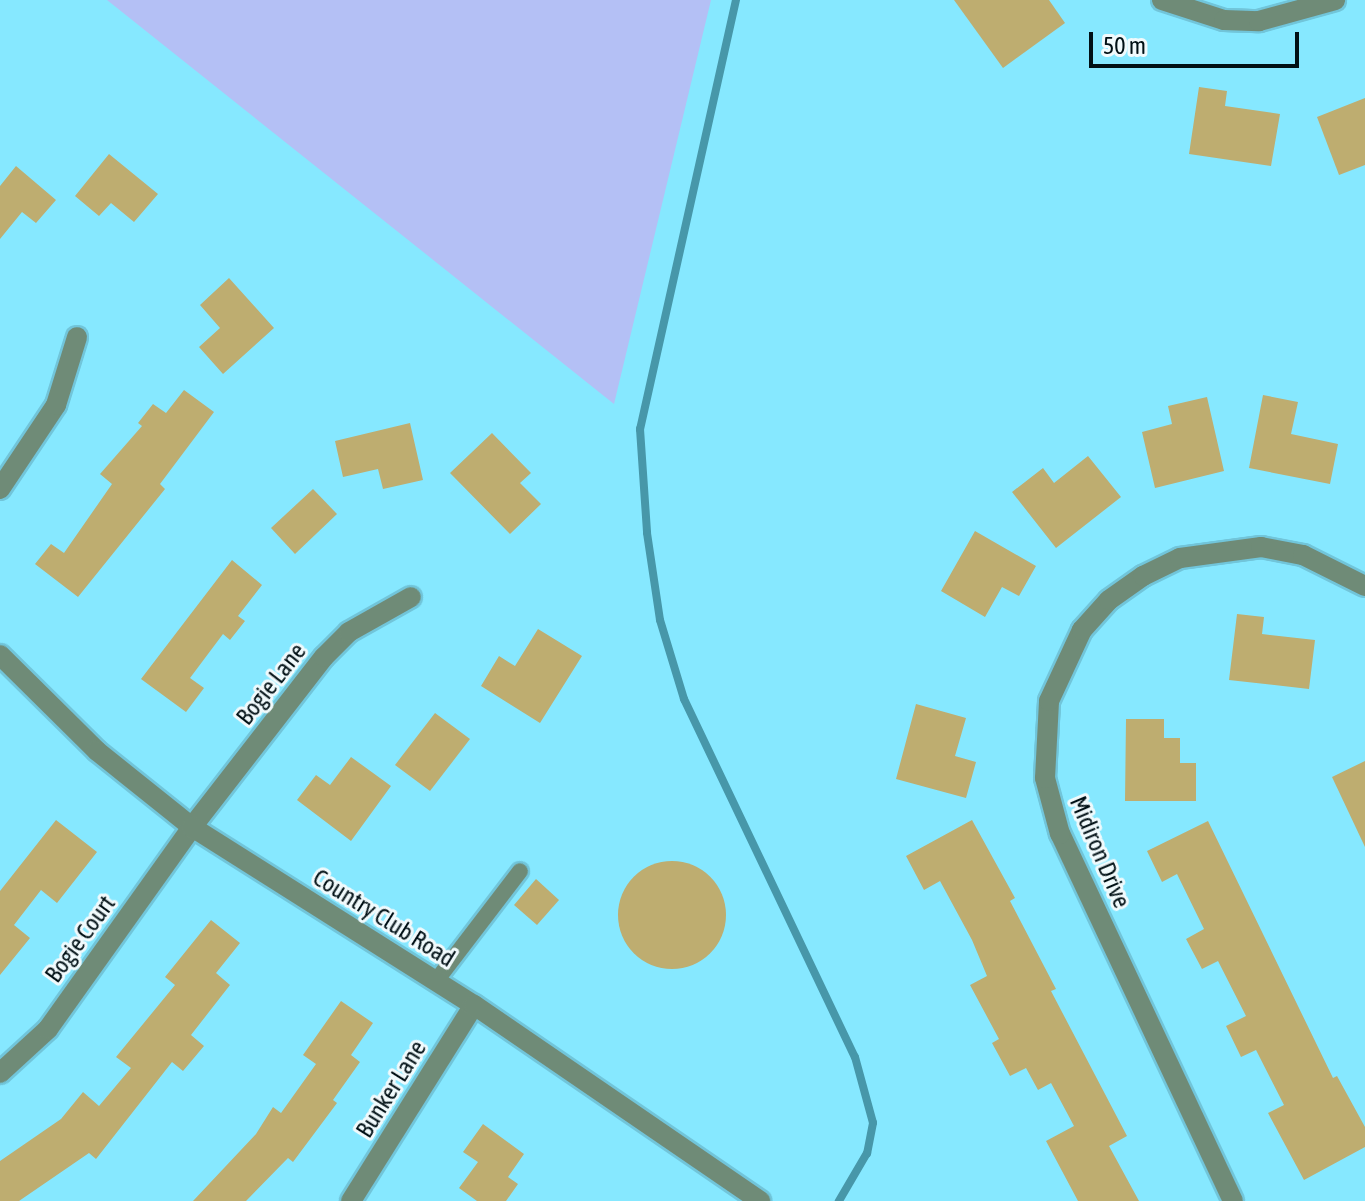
<!DOCTYPE html>
<html>
<head>
<meta charset="utf-8">
<style>
	body { margin:0 }
	#map { position:relative; width:1365px; height:1201px; overflow:hidden; background:#86e8ff; font-family:"Asap Condensed",sans-serif }
	div>[style] { position:absolute }
	.green>* { inset:0; background:#b4c0f5 }
	.stream>* { height:8px; margin:-4px; padding:0 4px; transform-origin:4px; border-radius:4px; background:#4797a9 }
	.building>* { inset:0; background:#bead70 }
	.round { border-radius:50% }
	.roads { filter:drop-shadow(2px 0 #71c5da) drop-shadow(-2px 0 #71c5da) drop-shadow(0 2px #71c5da) drop-shadow(0 -2px #71c5da) }
	.service>* { height:16px; margin:-8px; padding:0 8px; transform-origin:8px; border-radius:8px; background:#6f8b77 }
	.minor>* { height:20px; margin:-10px; padding:0 10px; transform-origin:10px; border-radius:10px; background:#6f8b77 }
	.tertiary>* { height:20px; margin:-10px; padding:0 10px; transform-origin:10px; border-radius:10px; background:#6f8b77 }
	span { translate:-50% -50%; white-space:nowrap; text-align:center; line-height:1.15; -webkit-text-stroke:6px #f1fafc; paint-order:stroke }
	.street-label { font-size:24px; color:#001015 }
	.scale { position:absolute; left:1089px; top:32px; width:210px; height:36px; box-sizing:border-box; border:4px solid #001015; border-top:0; padding-left:10px; font-size:24px; line-height:28px; white-space:nowrap; color:#001015; -webkit-text-stroke:6px #f1fafc; paint-order:stroke }
</style>
</head>
<body>
<div id="map">
	<div class="green">
		<i style="clip-path:polygon(107px 0,711px 0,614px 404px)"></i>
	</div>
	<div class="stream">
		<i style="left:736px;top:0;width:440px;rotate:102.6deg"></i>
		<i style="left:640px;top:429px;width:104px;rotate:86.1deg"></i>
		<i style="left:647px;top:533px;width:88px;rotate:81.5deg"></i>
		<i style="left:660px;top:620px;width:83px;rotate:73.1deg"></i>
		<i style="left:684px;top:699px;width:397px;rotate:64.5deg"></i>
		<i style="left:855px;top:1057px;width:68px;rotate:74.7deg"></i>
		<i style="left:873px;top:1123px;width:31px;rotate:101deg"></i>
		<i style="left:867px;top:1153px;width:56px;rotate:120.3deg"></i>
	</div>
	<div class="building">
		<i style="clip-path:polygon(954px 0,1049px 0,1065px 23px,1003px 68px)"></i>
		<i style="clip-path:polygon(1199px 87px,1227px 91px,1225px 106px,1280px 114px,1271px 166px,1189px 154px)"></i>
		<i style="clip-path:polygon(1365px 98px,1365px 165px,1339px 175px,1317px 117px)"></i>
		<i style="clip-path:polygon(109px 154px,158px 194px,134px 222px,111px 203px,99px 216px,75px 196px)"></i>
		<i style="clip-path:polygon(16px 166px,56px 200px,36px 223px,22px 212px,0 239px,0 186px)"></i>
		<i style="clip-path:polygon(229px 278px,274px 328px,223px 374px,199px 347px,220px 328px,200px 305px)"></i>
		<i style="clip-path:polygon(184px 390px,214px 412px,160px 484px,165px 489px,78px 597px,35px 564px,51px 544px,64px 553px,112px 484px,100px 474px,142px 426px,138px 423px,153px 404px,166px 413px)"></i>
		<i style="clip-path:polygon(1263px 395px,1298px 402px,1291px 434px,1338px 444px,1330px 484px,1249px 468px)"></i>
		<i style="clip-path:polygon(1207px 397px,1224px 471px,1155px 488px,1142px 432px,1172px 424px,1168px 406px)"></i>
		<i style="clip-path:polygon(410px 423px,423px 480px,383px 489px,378px 469px,343px 477px,335px 441px)"></i>
		<i style="clip-path:polygon(492px 433px,531px 473px,520px 483px,541px 504px,510px 534px,450px 473px)"></i>
		<i style="clip-path:polygon(1088px 456px,1121px 497px,1056px 548px,1012px 492px,1043px 468px,1054px 483px)"></i>
		<i style="clip-path:polygon(313px 489px,337px 514px,295px 554px,271px 528px)"></i>
		<i style="clip-path:polygon(975px 531px,1036px 566px,1019px 596px,1002px 587px,985px 617px,941px 591px)"></i>
		<i style="clip-path:polygon(232px 560px,262px 585px,238px 616px,245px 621px,230px 640px,223px 634px,190px 678px,204px 688px,186px 712px,141px 679px)"></i>
		<i style="clip-path:polygon(1237px 614px,1264px 617px,1262px 634px,1315px 640px,1309px 689px,1229px 680px)"></i>
		<i style="clip-path:polygon(538px 629px,582px 656px,540px 723px,481px 686px,499px 656px,515px 666px)"></i>
		<i style="clip-path:polygon(916px 704px,966px 718px,955px 756px,976px 762px,966px 798px,896px 779px)"></i>
		<i style="clip-path:polygon(435px 713px,470px 739px,430px 791px,395px 765px)"></i>
		<i style="clip-path:polygon(1126px 719px,1164px 719px,1164px 738px,1180px 738px,1180px 763px,1196px 763px,1196px 801px,1125px 801px)"></i>
		<i style="clip-path:polygon(351px 757px,391px 786px,351px 841px,297px 800px,316px 775px,330px 785px)"></i>
		<i style="clip-path:polygon(1365px 761px,1365px 847px,1332px 777px)"></i>
		<i style="clip-path:polygon(56px 820px,97px 852px,57px 903px,41px 890px,14px 925px,30px 938px,0 975px,0 891px)"></i>
		<i style="clip-path:polygon(972px 820px,1015px 898px,1010px 901px,1056px 989px,1051px 991px,1127px 1136px,1109px 1146px,1139px 1201px,1078px 1201px,1046px 1141px,1074px 1126px,1051px 1083px,1038px 1090px,1026px 1068px,1010px 1076px,992px 1043px,999px 1039px,970px 985px,987px 976px,972px 940px,940px 881px,924px 890px,906px 856px)"></i>
		<i style="clip-path:polygon(1208px 821px,1333px 1078px,1337px 1076px,1365px 1127px,1365px 1147px,1304px 1180px,1268px 1113px,1284px 1105px,1256px 1050px,1241px 1057px,1226px 1026px,1246px 1016px,1218px 961px,1202px 969px,1186px 939px,1204px 929px,1177px 874px,1162px 882px,1147px 851px)"></i>
		<i class="round" style="left:618px;top:861px;width:108px;height:108px"></i>
		<i style="clip-path:polygon(536px 879px,559px 900px,537px 925px,514px 905px)"></i>
		<i style="clip-path:polygon(211px 920px,240px 943px,216px 973px,230px 985px,191px 1035px,204px 1046px,183px 1071px,172px 1062px,96px 1159px,89px 1153px,19px 1201px,0 1201px,0 1161px,61px 1119px,83px 1092px,99px 1106px,131px 1068px,116px 1057px,175px 985px,165px 977px)"></i>
		<i style="clip-path:polygon(341px 1001px,373px 1023px,351px 1055px,360px 1062px,333px 1100px,337px 1103px,293px 1162px,288px 1158px,246px 1201px,193px 1201px,256px 1134px,273px 1107px,281px 1113px,316px 1064px,303px 1055px)"></i>
		<i style="clip-path:polygon(483px 1124px,524px 1154px,508px 1177px,518px 1184px,506px 1201px,477px 1201px,459px 1188px,478px 1162px,463px 1152px)"></i>
	</div>
	<div class="roads">
		<div class="service">
			<i style="left:436px;top:981px;width:138px;rotate:-52.6deg"></i>
		</div>
		<div class="minor">
			<i style="left:1162px;top:0;width:65px;rotate:17.9deg"></i>
			<i style="left:1224px;top:20px;width:35px;rotate:2deg"></i>
			<i style="left:1259px;top:21px;width:79px;rotate:-15.4deg"></i>
			<i style="left:0;top:489px;width:101px;rotate:-56.3deg"></i>
			<i style="left:56px;top:405px;width:71px;rotate:-72.8deg"></i>
			<i style="left:0;top:1073px;width:65px;rotate:-42.5deg"></i>
			<i style="left:48px;top:1029px;width:248px;rotate:-54.5deg"></i>
			<i style="left:192px;top:827px;width:215px;rotate:-52.2deg"></i>
			<i style="left:324px;top:657px;width:35px;rotate:-45deg"></i>
			<i style="left:349px;top:632px;width:71px;rotate:-29.4deg"></i>
			<i style="left:351px;top:1201px;width:231px;rotate:-57.9deg"></i>
			<i style="left:1233px;top:1201px;width:406px;rotate:-115.2deg"></i>
			<i style="left:1060px;top:834px;width:58px;rotate:-105deg"></i>
			<i style="left:1045px;top:778px;width:77px;rotate:-87deg"></i>
			<i style="left:1049px;top:701px;width:78px;rotate:-65.1deg"></i>
			<i style="left:1082px;top:630px;width:40px;rotate:-48deg"></i>
			<i style="left:1109px;top:600px;width:42px;rotate:-35.2deg"></i>
			<i style="left:1143px;top:576px;width:41px;rotate:-25.9deg"></i>
			<i style="left:1180px;top:558px;width:82px;rotate:-7.7deg"></i>
			<i style="left:1261px;top:547px;width:43px;rotate:10.8deg"></i>
			<i style="left:1303px;top:555px;width:69px;rotate:26.6deg"></i>
		</div>
		<div class="tertiary">
			<i style="left:0;top:655px;width:136px;rotate:44.7deg"></i>
			<i style="left:97px;top:751px;width:122px;rotate:38.7deg"></i>
			<i style="left:192px;top:827px;width:333px;rotate:32.3deg"></i>
			<i style="left:474px;top:1005px;width:347px;rotate:34.4deg"></i>
		</div>
	</div>
	<div class="street-label">
		<span style="left:271px;top:684px;rotate:-52deg">Bogie Lane</span>
		<span style="left:1100px;top:852px;rotate:67deg">Midiron Drive</span>
		<span style="left:384px;top:918px;rotate:32deg">Country Club Road</span>
		<span style="left:80px;top:939px;rotate:-54deg">Bogie Court</span>
		<span style="left:391px;top:1089px;rotate:-58deg">Bunker Lane</span>
	</div>
	<div class="scale">50 m</div>
</div>
</body>
</html>
